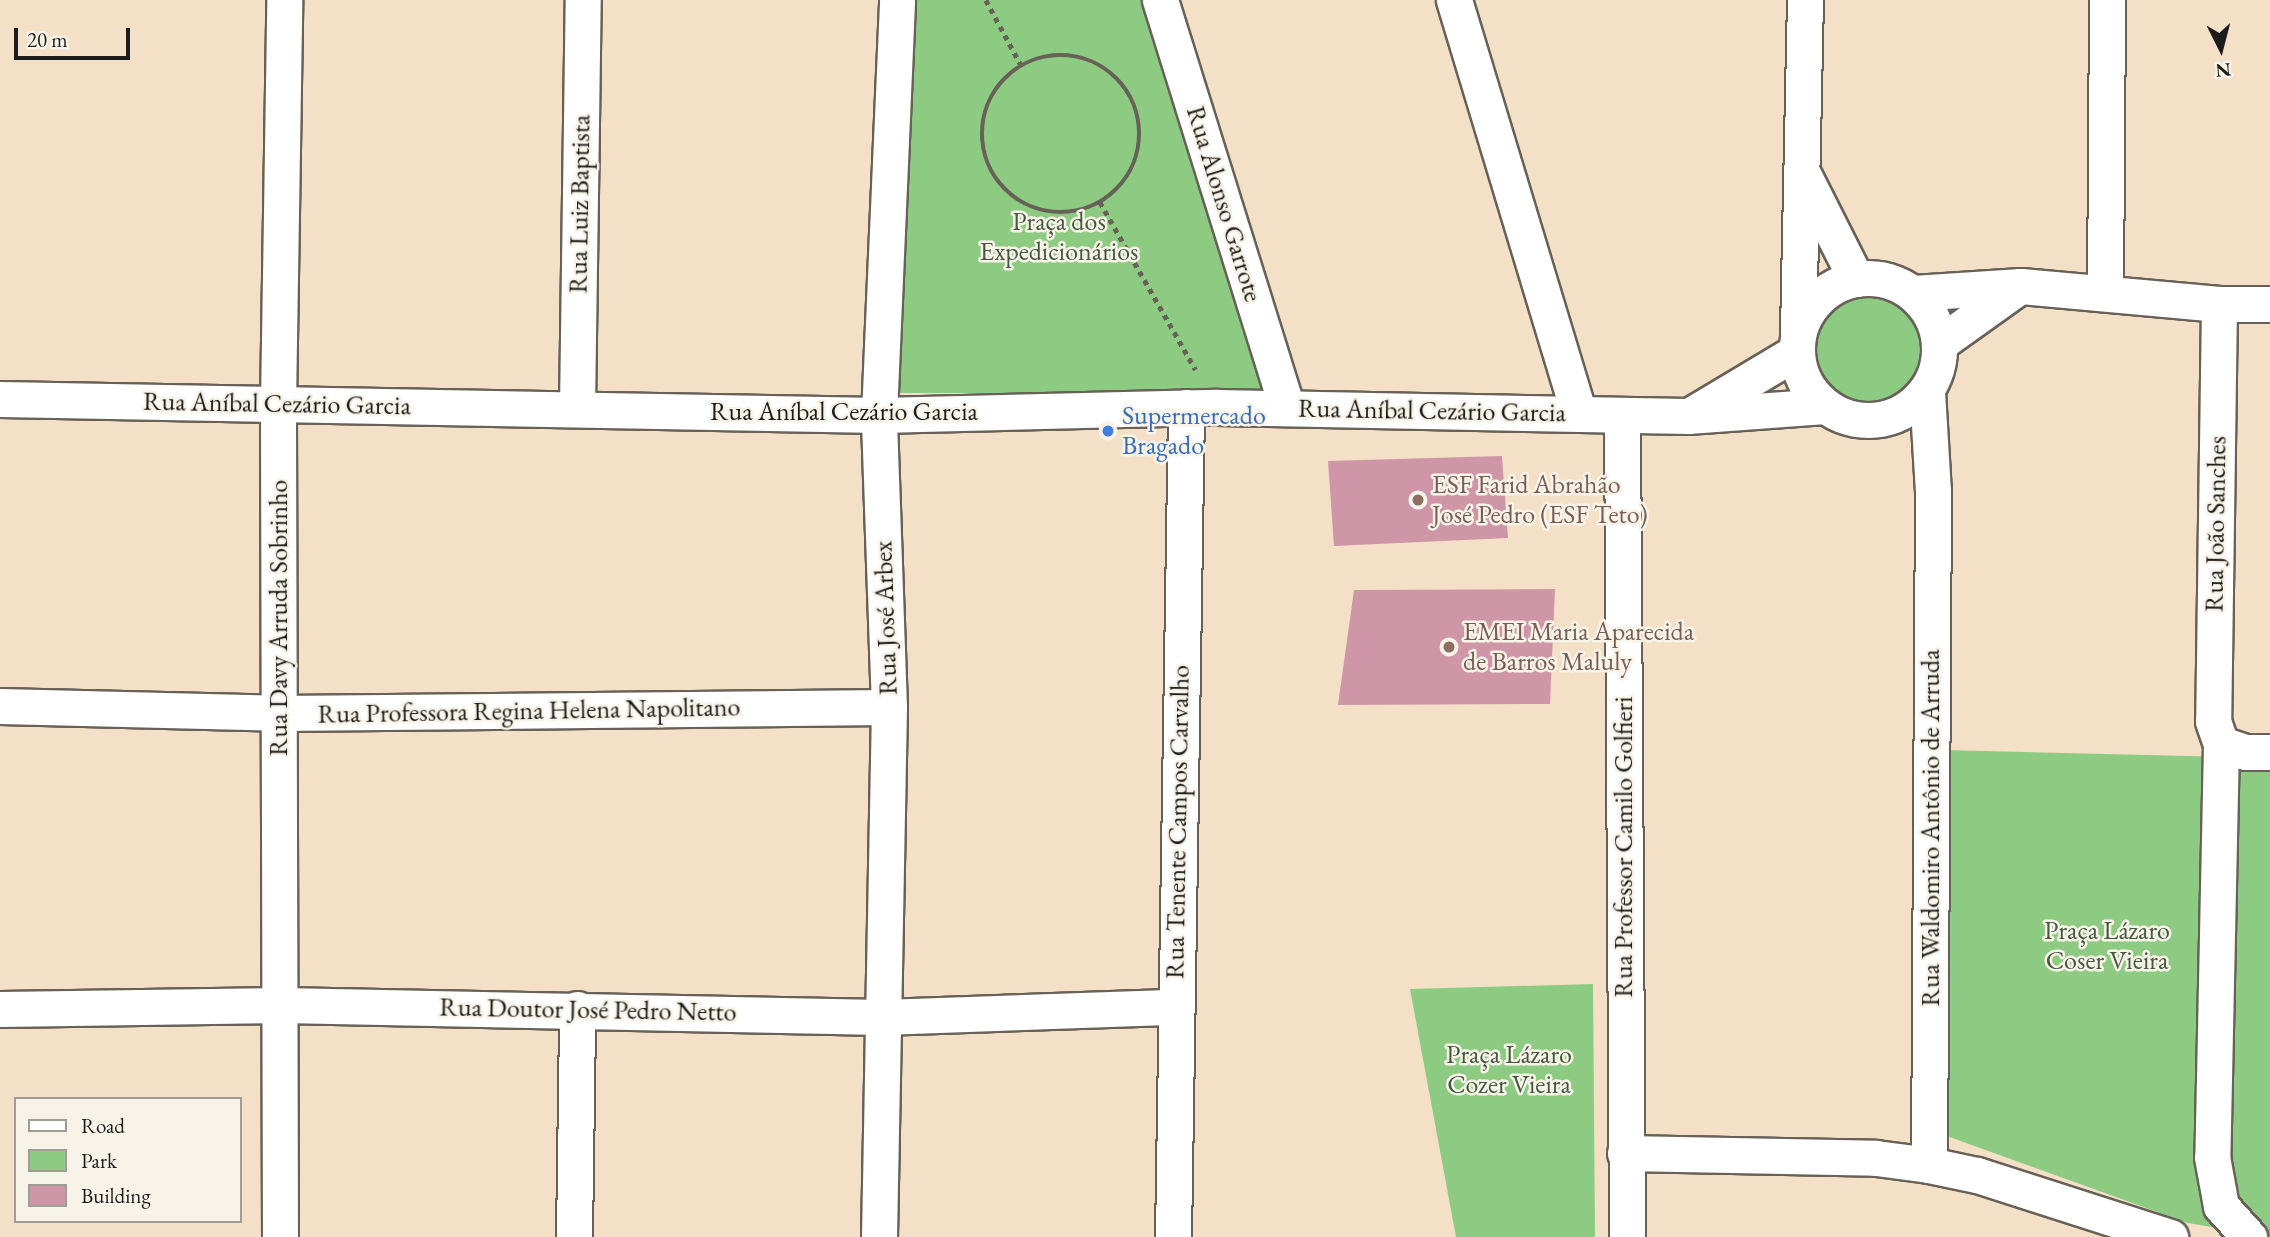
<!DOCTYPE html>
<html>
<head>
<meta charset="utf-8">
<style>
	body { margin:0 }
	#map { position:relative; width:2270px; height:1237px; overflow:hidden; background:#f3e0c6; font-family:"EB Garamond",serif }
	div>[style] { position:absolute }
	.green>* { inset:0; background:#8dcb82 }
	.round { border-radius:50% }
	.building>* { inset:0; background:#ce96a7 }
	.path>* { height:4.5px; margin-top:-2.25px; transform-origin:0; background:repeating-linear-gradient(90deg,#676158 0 5px,transparent 0 10px) }
	.path>.ring { margin:-2.25px; padding:0; box-sizing:content-box; background:none; border:4.5px solid #676158; border-radius:50% }
	.roads { filter:drop-shadow(2px 0 #676158) drop-shadow(-2px 0 #676158) drop-shadow(0 2px #676158) drop-shadow(0 -2px #676158) }
	.minor>* { height:35px; margin:-17.5px; padding:0 17.5px; transform-origin:17.5px; border-radius:17.5px; background:#fff }
	.minor>.ring { margin:-17.5px; padding:0; box-sizing:content-box; background:none; border:35px solid #fff; border-radius:50% }
	.dots>* { width:19px; height:19px; translate:-50% -50%; box-sizing:border-box; border:4px solid #f7f3e8; border-radius:50% }
	span { translate:-50% -50%; white-space:nowrap; text-align:center; line-height:1.15; -webkit-text-stroke:5px #f7f3e8; paint-order:stroke }
	.street-label { font-size:26px; color:#1c1c1c }
	.park-label { font-size:26px; color:#445940 }
	.shop-label { font-size:26px; color:#366cbe }
	.left { translate:0 -50%; text-align:left }
	.education-label { font-size:26px; color:#785e54 }
	.legend { position:absolute; left:14px; top:1097px; width:228px; height:126px; box-sizing:border-box; background:#f7f3e8; border:2px solid #9f9d96; margin:0; padding:9px 12px; list-style:none; font-size:21px; color:#1c1c1c }
	.legend li { display:flex; align-items:center; gap:14px; height:35px }
	.legend b { width:35px; border:2px solid #9f9d96 }
	.north { position:absolute; left:2186px; top:14px; width:70px; height:70px; -webkit-text-stroke:5px #f7f3e8; paint-order:stroke; rotate:174deg; font-size:19px; font-weight:700; line-height:28px; text-align:center; color:#1c1c1c }
	.north::after { content:''; display:block; margin:auto; width:24px; height:32px; background:#1c1c1c; clip-path:polygon(50% 0,100% 100%,50% 72%,0 100%) }
	.scale { position:absolute; left:14px; top:28px; width:116px; height:32px; box-sizing:border-box; border:4px solid #1c1c1c; border-top:0; padding-left:9px; font-size:21px; line-height:24px; white-space:nowrap; color:#1c1c1c; -webkit-text-stroke:5px #f7f3e8; paint-order:stroke }
</style>
</head>
<body>
<div id="map">
	<div class="green">
		<i style="clip-path:polygon(905px 0,1146px 0,1274px 393px,899px 393px)"></i>
		<i class="round" style="left:1814px;top:296px;width:106px;height:106px"></i>
		<i style="clip-path:polygon(1943px 750px,2270px 758px,2270px 1237px,2188px 1223px,1944px 1135px)"></i>
		<i style="clip-path:polygon(1593px 984px,1595px 1237px,1456px 1237px,1410px 989px)"></i>
	</div>
	<div class="building">
		<i style="clip-path:polygon(1502px 456px,1508px 538px,1334px 546px,1328px 461px)"></i>
		<i style="clip-path:polygon(1555px 589px,1550px 704px,1338px 705px,1354px 590px)"></i>
	</div>
	<div class="path">
		<i style="left:986px;top:0;width:74px;rotate:61.7deg"></i>
		<i class="ring" style="left:982px;top:55px;width:153.5px;height:153.5px"></i>
		<i style="left:1100px;top:202px;width:193px;rotate:60.3deg"></i>
	</div>
	<div class="roads">
		<div class="minor">
			<i style="left:1160px;top:0;width:427px;rotate:72.7deg"></i>
			<i style="left:1454px;top:0;width:432px;rotate:73.2deg"></i>
			<i style="left:1802px;top:172px;width:120px;rotate:63.2deg"></i>
			<i class="ring" style="left:1797px;top:278px;width:107px;height:107px"></i>
			<i style="left:2105px;top:292px;width:292px;rotate:-89.6deg"></i>
			<i style="left:1913px;top:293px;width:108px;rotate:-3.7deg"></i>
			<i style="left:2021px;top:286px;width:199px;rotate:5.2deg"></i>
			<i style="left:2219px;top:304px;width:51px"></i>
			<i style="left:2219px;top:304px;width:417px;rotate:90.8deg"></i>
			<i style="left:2213px;top:721px;width:24px;rotate:71deg"></i>
			<i style="left:1798px;top:332px;width:332px;rotate:-88.8deg"></i>
			<i style="left:1940px;top:343px;width:98px;rotate:-35.5deg"></i>
			<i style="left:1927px;top:391px;width:100px;rotate:86.6deg"></i>
			<i style="left:1933px;top:491px;width:674px;rotate:90.34deg"></i>
			<i style="left:0;top:399px;width:879px;rotate:1.04deg"></i>
			<i style="left:879px;top:415px;width:338px;rotate:-1.4deg"></i>
			<i style="left:1217px;top:407px;width:471px;rotate:1.1deg"></i>
			<i style="left:1688px;top:416px;width:137px;rotate:-4.2deg"></i>
			<i style="left:577px;top:409px;width:409px;rotate:-89.2deg"></i>
			<i style="left:1694px;top:413px;width:119px;rotate:-30.9deg"></i>
			<i style="left:1622px;top:415px;width:822px;rotate:89.65deg"></i>
			<i style="left:0;top:706px;width:278px;rotate:1.4deg"></i>
			<i style="left:278px;top:713px;width:611px;rotate:-0.56deg"></i>
			<i style="left:2221px;top:744px;width:413px;rotate:91.2deg"></i>
			<i style="left:2212px;top:1157px;width:50px;rotate:79.6deg"></i>
			<i style="left:2221px;top:1206px;width:42px;rotate:47.9deg"></i>
			<i style="left:2221px;top:744px;width:26px;rotate:18deg"></i>
			<i style="left:2246px;top:752px;width:24px"></i>
			<i style="left:0;top:1009px;width:282px;rotate:-0.8deg"></i>
			<i style="left:282px;top:1005px;width:600px;rotate:1.15deg"></i>
			<i style="left:882px;top:1017px;width:293px;rotate:-2deg"></i>
			<i style="left:1625px;top:1153px;width:251px;rotate:1.1deg"></i>
			<i style="left:1876px;top:1158px;width:53px;rotate:7.5deg"></i>
			<i style="left:1929px;top:1165px;width:49px;rotate:11.8deg"></i>
			<i style="left:1977px;top:1175px;width:203px;rotate:17.8deg"></i>
			<i style="left:280px;top:1237px;width:833px;rotate:-90.14deg"></i>
			<i style="left:278px;top:404px;width:404px;rotate:-89.1deg"></i>
			<i style="left:574px;top:1237px;width:228px;rotate:-89.2deg"></i>
			<i style="left:879px;top:1237px;width:530px;rotate:-88.92deg"></i>
			<i style="left:889px;top:707px;width:292px;rotate:-92deg"></i>
			<i style="left:879px;top:415px;width:415px;rotate:-87.5deg"></i>
			<i style="left:1173px;top:1237px;width:830px;rotate:-89.1deg"></i>
		</div>
	</div>
	<div class="dots">
		<i style="left:1108px;top:431px;background:#3f7fe0"></i>
		<i style="left:1418px;top:500px;background:#8d6e63"></i>
		<i style="left:1449px;top:647px;background:#8d6e63"></i>
	</div>
	<div class="street-label">
		<span style="left:580px;top:204px;rotate:-89deg">Rua Luiz Baptista</span>
		<span style="left:1224px;top:204px;rotate:73deg">Rua Alonso Garrote</span>
		<span style="left:277px;top:404px;rotate:1deg">Rua Aníbal Cezário Garcia</span>
		<span style="left:1432px;top:411px;rotate:1deg">Rua Aníbal Cezário Garcia</span>
		<span style="left:844px;top:412px">Rua Aníbal Cezário Garcia</span>
		<span style="left:2216px;top:524px;rotate:-89deg">Rua João Sanches</span>
		<span style="left:279px;top:618px;rotate:-90deg">Rua Davy Arruda Sobrinho</span>
		<span style="left:886px;top:618px;rotate:-92deg">Rua José Arbex</span>
		<span style="left:529px;top:711px;rotate:-1deg">Rua Professora Regina Helena Napolitano</span>
		<span style="left:1178px;top:822px;rotate:-89deg">Rua Tenente Campos Carvalho</span>
		<span style="left:1931px;top:828px;rotate:-90deg">Rua Waldomiro Antônio de Arruda</span>
		<span style="left:1624px;top:847px;rotate:-90deg">Rua Professor Camilo Golfieri</span>
		<span style="left:588px;top:1010px;rotate:1deg">Rua Doutor José Pedro Netto</span>
	</div>
	<div class="park-label">
		<span style="left:1059px;top:237px">Praça dos<br>Expedicionários</span>
		<span style="left:2107px;top:946px">Praça Lázaro<br>Coser Vieira</span>
		<span style="left:1509px;top:1070px">Praça Lázaro<br>Cozer Vieira</span>
	</div>
	<div class="shop-label">
		<span class="left" style="left:1122px;top:431px">Supermercado<br>Bragado</span>
	</div>
	<div class="education-label">
		<span class="left" style="left:1432px;top:500px">ESF Farid Abrahão<br>José Pedro (ESF Teto)</span>
		<span class="left" style="left:1463px;top:647px">EMEI Maria Aparecida<br>de Barros Maluly</span>
	</div>
	<ul class="legend">
	<li><b style="height:9px;background:#fff"></b>Road</li>
	<li><b style="height:19px;background:#8dcb82"></b>Park</li>
	<li><b style="height:19px;background:#ce96a7"></b>Building</li>
	</ul>
	<div class="north">N</div>
	<div class="scale">20 m</div>
</div>
</body>
</html>
